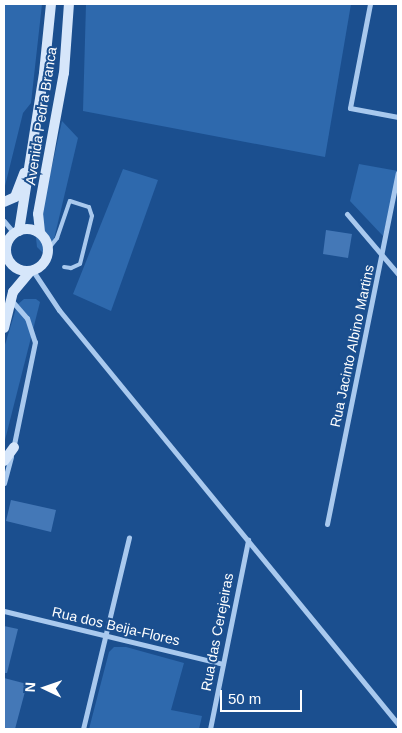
<!DOCTYPE html>
<html>
<head>
<meta charset="utf-8">
<style>
	body { margin:0 }
	#map { position:relative; width:402px; height:733px; overflow:hidden; background:#1b4f8f; font-family:Helvetica,sans-serif }
	div>[style] { position:absolute }
	.green>* { inset:0; background:#2e69ad }
	.building>* { inset:0; background:#4478b7 }
	.lane>* { height:4px; margin:-2px; padding:0 2px; transform-origin:2px; border-radius:2px; background:#a9c9ee }
	.street>* { height:5px; margin:-2.5px; padding:0 2.5px; transform-origin:2.5px; border-radius:2.5px; background:#a9c9ee }
	.secondary>* { height:10px; margin:-5px; padding:0 5px; transform-origin:5px; border-radius:5px; background:#d6e6fa }
	.secondary>.ring { margin:-5px; padding:0; box-sizing:content-box; background:none; border:10px solid #d6e6fa; border-radius:50% }
	span { translate:-50% -50%; white-space:nowrap; text-align:center; line-height:1.15; -webkit-text-stroke:4px #1b4f8f; paint-order:stroke }
	.street-label { font-size:14px; color:#fff }
	.frame { position:absolute; inset:0; border:5px solid #fff; pointer-events:none }
	.north { position:absolute; left:20px; top:663px; width:50px; height:50px; -webkit-text-stroke:4px #1b4f8f; paint-order:stroke; rotate:273deg; font-size:14px; font-weight:700; line-height:20px; text-align:center; color:#fff }
	.north::after { content:''; display:block; margin:auto; width:18px; height:22px; background:#fff; clip-path:polygon(50% 0,100% 100%,50% 72%,0 100%) }
	.scale { position:absolute; left:220px; top:690px; width:82px; height:22px; box-sizing:border-box; border:2px solid #fff; border-top:0; padding-left:6px; font-size:15px; line-height:18px; white-space:nowrap; color:#fff; -webkit-text-stroke:4px #1b4f8f; paint-order:stroke }
</style>
</head>
<body>
<div id="map">
	<div class="green">
		<i style="clip-path:polygon(4px 4px,42px 4px,31px 103px,23px 113px,4px 190px)"></i>
		<i style="clip-path:polygon(86px 4px,351px 4px,325px 157px,83px 111px)"></i>
		<i style="clip-path:polygon(62px 121px,78px 138px,50px 256px,48px 258px,37px 247px,36px 238px)"></i>
		<i style="clip-path:polygon(359px 164px,398px 171px,383px 236px,350px 201px)"></i>
		<i style="clip-path:polygon(123px 169px,158px 180px,111px 311px,73px 294px)"></i>
		<i style="clip-path:polygon(24px 299px,36px 299px,40px 302px,4px 444px,4px 348px,17px 305px)"></i>
		<i style="clip-path:polygon(114px 647px,126px 647px,184px 663px,171px 710px,202px 716px,199px 729px,89px 729px,109px 652px)"></i>
	</div>
	<div class="building">
		<i style="clip-path:polygon(326px 230px,352px 234px,348px 258px,323px 254px)"></i>
		<i style="clip-path:polygon(11px 500px,56px 510px,51px 532px,6px 521px)"></i>
		<i style="clip-path:polygon(4px 626px,18px 629px,7px 673px,4px 673px)"></i>
		<i style="clip-path:polygon(4px 678px,27px 684px,15px 729px,4px 729px)"></i>
	</div>
	<div class="lane">
		<i style="left:49px;top:248px;width:13px;rotate:-51deg"></i>
		<i style="left:57px;top:238px;width:39px;rotate:-71deg"></i>
		<i style="left:70px;top:201px;width:20px;rotate:18deg"></i>
		<i style="left:89px;top:207px;width:9px;rotate:72deg"></i>
		<i style="left:92px;top:216px;width:49px;rotate:104deg"></i>
		<i style="left:80px;top:264px;width:10px;rotate:156deg"></i>
		<i style="left:71px;top:268px;width:7px;rotate:-172deg"></i>
	</div>
	<div class="street">
		<i style="left:370px;top:4px;width:106px;rotate:100.9deg"></i>
		<i style="left:350px;top:108px;width:49px;rotate:10.6deg"></i>
		<i style="left:347px;top:214px;width:79px;rotate:49.6deg"></i>
		<i style="left:4px;top:221px;width:17px;rotate:50deg"></i>
		<i style="left:4px;top:247px;width:4px;rotate:56deg"></i>
		<i style="left:33px;top:271px;width:47px;rotate:56.3deg"></i>
		<i style="left:59px;top:310px;width:535px;rotate:50.69deg"></i>
		<i style="left:12px;top:301px;width:23px;rotate:49deg"></i>
		<i style="left:27px;top:318px;width:25px;rotate:72deg"></i>
		<i style="left:35px;top:342px;width:109px;rotate:101.6deg"></i>
		<i style="left:4px;top:483px;width:27px;rotate:-75deg"></i>
		<i style="left:327px;top:524px;width:358px;rotate:-78.6deg"></i>
		<i style="left:4px;top:611px;width:225px;rotate:13.6deg"></i>
		<i style="left:83px;top:729px;width:197px;rotate:-76.5deg"></i>
		<i style="left:210px;top:729px;width:193px;rotate:-78.6deg"></i>
	</div>
	<div class="secondary">
		<i style="left:4px;top:202px;width:12px;rotate:-24deg"></i>
		<i style="left:15px;top:197px;width:26px;rotate:-69deg"></i>
		<i class="ring" style="left:6px;top:229px;width:32px;height:32px"></i>
		<i style="left:19px;top:231px;width:160px;rotate:-81deg"></i>
		<i style="left:44px;top:73px;width:69px;rotate:-84.2deg"></i>
		<i style="left:40px;top:232px;width:18px;rotate:-96deg"></i>
		<i style="left:38px;top:214px;width:143px;rotate:-79.6deg"></i>
		<i style="left:64px;top:73px;width:69px;rotate:-85.9deg"></i>
		<i style="left:4px;top:328px;width:37px;rotate:-76deg"></i>
		<i style="left:13px;top:292px;width:26px;rotate:-50deg"></i>
		<i style="left:4px;top:461px;width:17px;rotate:-54deg"></i>
	</div>
	<div class="street-label">
		<span style="left:41px;top:116px;rotate:-81deg">Avenida Pedra Branca</span>
		<span style="left:352px;top:346px;rotate:-78deg">Rua Jacinto Albino Martins</span>
		<span style="left:116px;top:626px;rotate:13deg">Rua dos Beija-Flores</span>
		<span style="left:217px;top:632px;rotate:-79deg">Rua das Cerejeiras</span>
	</div>
	<div class="frame"></div>
	<div class="north">N</div>
	<div class="scale">50 m</div>
</div>
</body>
</html>
